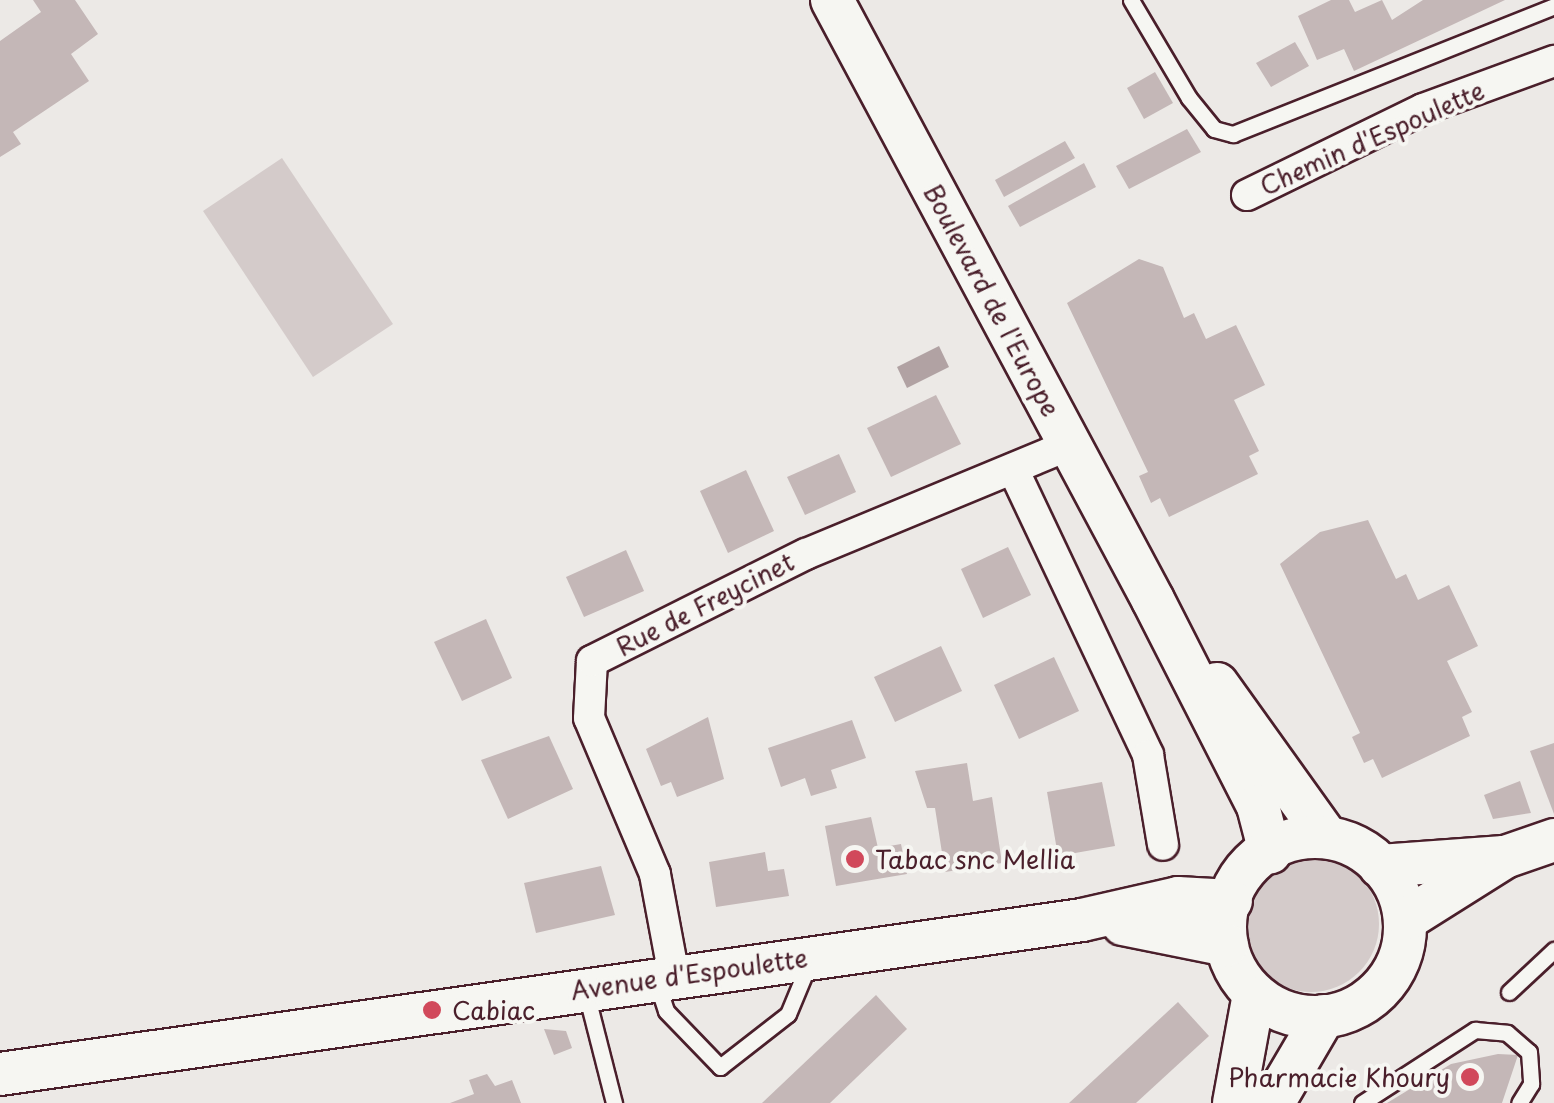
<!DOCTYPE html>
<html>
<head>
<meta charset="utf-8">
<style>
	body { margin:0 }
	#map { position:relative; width:1554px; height:1103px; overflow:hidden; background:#ece9e6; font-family:"Playpen Sans",sans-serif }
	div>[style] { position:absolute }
	.green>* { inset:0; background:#d4cbca }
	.round { border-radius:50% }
	.water>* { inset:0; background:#b1a2a3 }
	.building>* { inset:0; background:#c4b7b7 }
	.roads { filter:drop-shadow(2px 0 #4a1f2b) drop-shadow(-2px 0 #4a1f2b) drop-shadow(0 2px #4a1f2b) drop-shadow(0 -2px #4a1f2b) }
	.lane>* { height:15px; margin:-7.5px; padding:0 7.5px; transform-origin:7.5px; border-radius:7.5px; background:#f6f6f2 }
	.street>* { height:30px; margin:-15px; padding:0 15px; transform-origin:15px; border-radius:15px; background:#f6f6f2 }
	.secondary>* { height:42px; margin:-21px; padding:0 21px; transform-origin:21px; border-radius:21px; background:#f6f6f2 }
	.secondary>.ring { margin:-21px; padding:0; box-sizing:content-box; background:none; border:42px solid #f6f6f2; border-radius:50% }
	.dots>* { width:28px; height:28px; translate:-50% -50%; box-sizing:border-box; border:5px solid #f6f6f2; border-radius:50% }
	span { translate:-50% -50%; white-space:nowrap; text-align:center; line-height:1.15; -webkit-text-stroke:8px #f6f6f2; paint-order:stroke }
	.street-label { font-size:25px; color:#4a1f2b }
	.poi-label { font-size:25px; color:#4a1f2b }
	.left { translate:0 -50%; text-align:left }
	.right { translate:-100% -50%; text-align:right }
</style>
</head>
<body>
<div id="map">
	<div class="green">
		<i style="clip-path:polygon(282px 158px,393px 324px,313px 377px,203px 211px)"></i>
		<i class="round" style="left:1243px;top:856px;width:136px;height:136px"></i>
	</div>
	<div class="water">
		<i style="clip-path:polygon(939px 346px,949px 367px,907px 388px,897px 367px)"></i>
	</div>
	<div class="building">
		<i style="clip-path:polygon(33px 0,75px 0,98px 34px,71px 54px,89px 81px,13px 132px,21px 144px,0 157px,0 41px,41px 12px)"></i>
		<i style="clip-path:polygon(1331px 0,1349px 0,1355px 12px,1382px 0,1392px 20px,1423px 0,1505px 0,1354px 71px,1344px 49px,1317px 60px,1298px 16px)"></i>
		<i style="clip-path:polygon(1295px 42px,1309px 66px,1271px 87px,1256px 63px)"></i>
		<i style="clip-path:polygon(1155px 72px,1173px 103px,1144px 119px,1127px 88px)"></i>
		<i style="clip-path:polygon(1187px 129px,1201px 152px,1129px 189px,1116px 166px)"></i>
		<i style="clip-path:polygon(1065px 141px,1075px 158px,1004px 197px,995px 180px)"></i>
		<i style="clip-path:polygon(1084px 163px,1096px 187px,1020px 227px,1008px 206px)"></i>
		<i style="clip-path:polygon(1139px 259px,1163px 267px,1184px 318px,1194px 313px,1206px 339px,1236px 325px,1265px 385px,1234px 400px,1259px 451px,1249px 456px,1258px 474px,1169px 517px,1160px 498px,1151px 503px,1139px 476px,1148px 472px,1067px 303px)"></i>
		<i style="clip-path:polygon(936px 395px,961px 444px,891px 477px,867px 428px)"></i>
		<i style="clip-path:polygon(839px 454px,856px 492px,805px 515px,787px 477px)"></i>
		<i style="clip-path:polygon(746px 470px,774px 531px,728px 553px,700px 491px)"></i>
		<i style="clip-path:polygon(1368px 520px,1396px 579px,1406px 574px,1418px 600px,1449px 585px,1478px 646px,1447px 661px,1472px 712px,1462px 717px,1470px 736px,1382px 778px,1373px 759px,1364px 763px,1352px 737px,1360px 733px,1280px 564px,1320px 532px)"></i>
		<i style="clip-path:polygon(1008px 547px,1031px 595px,983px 618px,961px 569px)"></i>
		<i style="clip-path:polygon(626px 550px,644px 591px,584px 617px,566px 577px)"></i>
		<i style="clip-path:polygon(486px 619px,512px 678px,462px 701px,434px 642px)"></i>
		<i style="clip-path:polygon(941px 646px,962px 691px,895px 722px,874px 677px)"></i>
		<i style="clip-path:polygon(1054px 657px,1079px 711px,1019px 739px,994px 685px)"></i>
		<i style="clip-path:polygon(708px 717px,724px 779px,677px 797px,671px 782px,661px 786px,646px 749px)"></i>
		<i style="clip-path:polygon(852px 720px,866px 758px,831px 770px,837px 788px,811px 796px,805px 778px,781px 787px,768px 748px)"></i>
		<i style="clip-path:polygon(549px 736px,573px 789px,508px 819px,481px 760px)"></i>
		<i style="clip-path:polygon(1554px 743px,1554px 814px,1530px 751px)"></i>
		<i style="clip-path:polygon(967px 763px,973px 801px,992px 797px,1002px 863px,945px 872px,935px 808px,927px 808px,915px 771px)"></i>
		<i style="clip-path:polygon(1520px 781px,1531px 813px,1493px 819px,1484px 795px)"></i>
		<i style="clip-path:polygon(1102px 782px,1115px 846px,1058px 856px,1047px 792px)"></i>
		<i style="clip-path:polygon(871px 817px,878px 848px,901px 844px,907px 874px,836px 886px,825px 826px)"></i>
		<i style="clip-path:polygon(765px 852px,768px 871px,784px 869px,789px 896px,716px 907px,709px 862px)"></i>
		<i style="clip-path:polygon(601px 866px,615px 915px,536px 933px,524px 883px)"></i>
		<i style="clip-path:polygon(876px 995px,907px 1029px,830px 1103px,762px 1103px)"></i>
		<i style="clip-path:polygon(1178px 1002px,1209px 1036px,1136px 1103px,1069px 1103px)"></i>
		<i style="clip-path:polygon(544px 1029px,566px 1031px,572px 1048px,554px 1055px)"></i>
		<i style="clip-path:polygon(1498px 1054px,1518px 1055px,1502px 1103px,1387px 1103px,1451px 1064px)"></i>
		<i style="clip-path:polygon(487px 1074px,495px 1086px,512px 1080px,521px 1103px,450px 1103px,474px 1094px,469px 1080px)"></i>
	</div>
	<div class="roads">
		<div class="lane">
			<i style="left:1131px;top:0;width:114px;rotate:59.4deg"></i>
			<i style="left:1189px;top:98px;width:40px;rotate:51deg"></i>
			<i style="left:1214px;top:129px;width:20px;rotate:15deg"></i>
			<i style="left:1233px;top:134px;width:346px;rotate:-21.7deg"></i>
			<i style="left:657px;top:983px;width:29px;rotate:72deg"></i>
			<i style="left:666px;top:1011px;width:78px;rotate:46deg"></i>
			<i style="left:720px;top:1067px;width:86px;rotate:-37.9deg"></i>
			<i style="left:788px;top:1014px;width:57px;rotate:-67.5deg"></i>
			<i style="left:1509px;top:992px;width:62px;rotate:-43deg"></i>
			<i style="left:586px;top:993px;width:114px;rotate:75.7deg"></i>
			<i style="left:1362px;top:1103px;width:135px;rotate:-32.9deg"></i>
			<i style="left:1475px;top:1030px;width:32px;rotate:5deg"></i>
			<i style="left:1507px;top:1033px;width:29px;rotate:41deg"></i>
			<i style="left:1529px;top:1052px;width:32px;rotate:86deg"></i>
			<i style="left:1531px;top:1084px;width:22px;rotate:122deg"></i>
		</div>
		<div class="street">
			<i style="left:1247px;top:195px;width:196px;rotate:-26deg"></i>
			<i style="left:1423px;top:109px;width:140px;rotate:-20.1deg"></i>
			<i style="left:1013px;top:469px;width:316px;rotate:64.7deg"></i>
			<i style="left:1148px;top:755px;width:91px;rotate:80.5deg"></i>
			<i style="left:674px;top:976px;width:104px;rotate:-100.6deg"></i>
			<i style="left:655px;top:874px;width:169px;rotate:-112.9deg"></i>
			<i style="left:589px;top:718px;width:57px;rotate:-87deg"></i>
			<i style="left:592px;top:661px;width:239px;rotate:-26.6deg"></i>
			<i style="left:806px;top:554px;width:285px;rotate:-22.5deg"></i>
		</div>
		<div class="secondary">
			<i style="left:832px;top:0;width:680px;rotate:61.85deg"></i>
			<i style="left:1153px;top:600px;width:231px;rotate:63deg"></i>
			<i style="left:1258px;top:806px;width:48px;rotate:75.4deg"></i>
			<i style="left:1217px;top:684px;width:186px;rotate:54.4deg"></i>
			<i class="ring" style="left:1225px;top:837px;width:138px;height:138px"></i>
			<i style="left:1380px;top:866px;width:124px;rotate:-4.2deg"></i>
			<i style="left:1408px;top:918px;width:115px;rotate:-32.2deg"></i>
			<i style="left:1505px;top:857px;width:52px;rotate:-19.1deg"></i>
			<i style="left:1123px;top:924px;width:106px;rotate:11.4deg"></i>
			<i style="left:0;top:1074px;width:1093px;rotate:-8.1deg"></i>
			<i style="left:1082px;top:920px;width:98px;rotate:-12.9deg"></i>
			<i style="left:1178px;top:898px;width:53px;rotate:3.2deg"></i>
			<i style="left:1234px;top:1103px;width:106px;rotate:-79.6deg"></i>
			<i style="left:1273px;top:1103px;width:101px;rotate:-59.6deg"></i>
		</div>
	</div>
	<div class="dots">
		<i style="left:855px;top:859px;background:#d1495b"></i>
		<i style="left:432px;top:1010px;background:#d1495b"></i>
		<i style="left:1470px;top:1077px;background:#d1495b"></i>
	</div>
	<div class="street-label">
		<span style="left:1372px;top:138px;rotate:-24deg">Chemin d'Espoulette</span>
		<span style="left:992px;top:300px;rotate:62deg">Boulevard de l'Europe</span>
		<span style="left:705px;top:604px;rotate:-27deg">Rue de Freycinet</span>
		<span style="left:689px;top:974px;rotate:-8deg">Avenue d'Espoulette</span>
	</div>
	<div class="poi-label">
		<span class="left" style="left:875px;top:859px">Tabac snc Mellia</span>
		<span class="left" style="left:452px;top:1010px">Cabiac</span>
		<span class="right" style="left:1450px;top:1077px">Pharmacie Khoury</span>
	</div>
</div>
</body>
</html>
